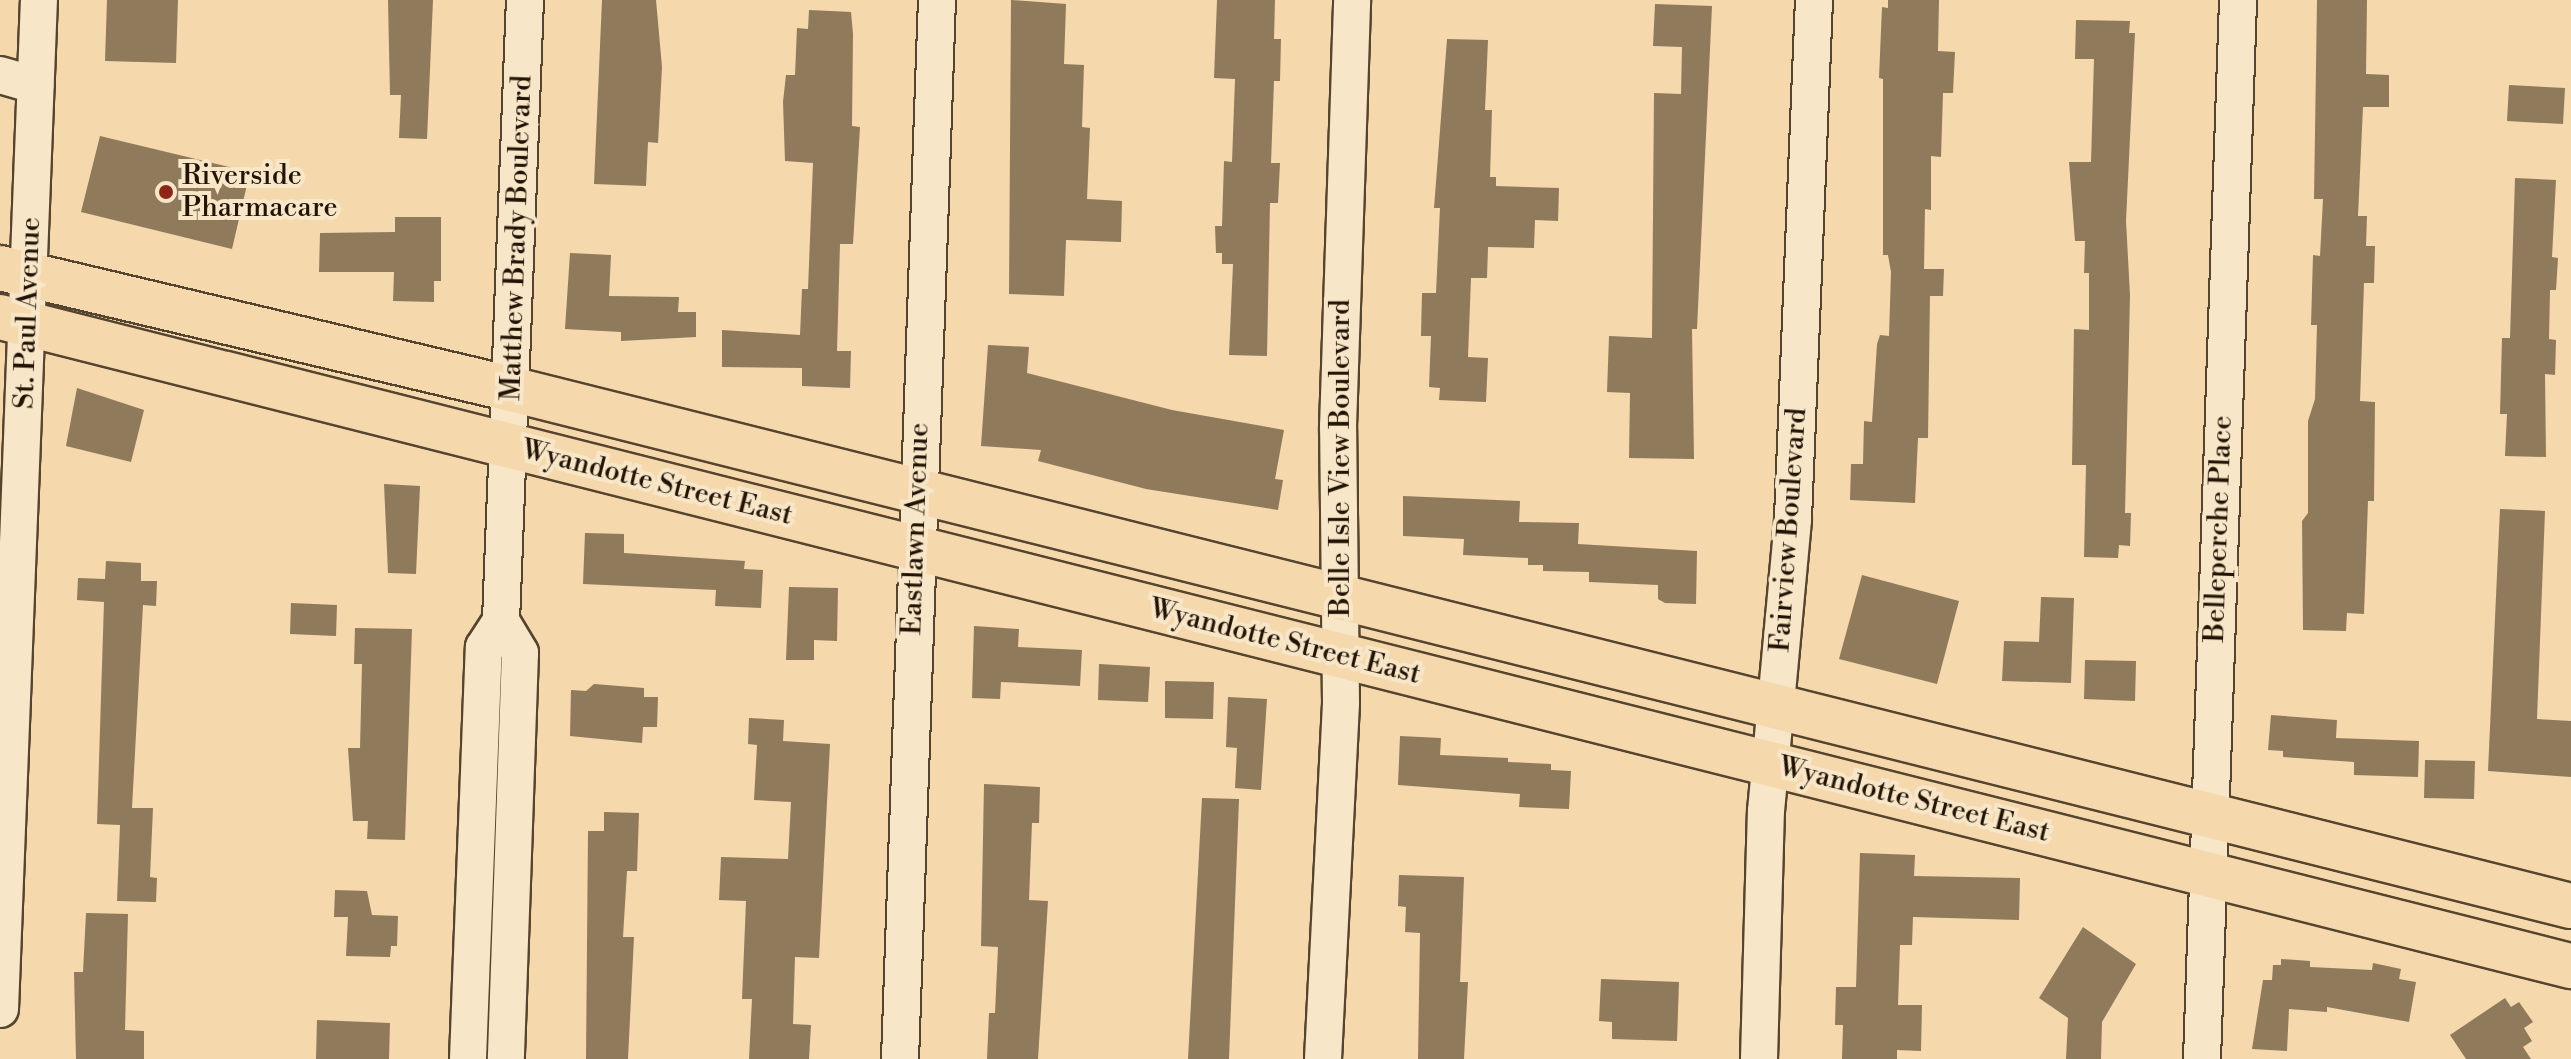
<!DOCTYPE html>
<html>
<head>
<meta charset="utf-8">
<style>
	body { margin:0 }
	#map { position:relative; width:2571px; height:1059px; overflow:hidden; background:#f5d8ac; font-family:"Libre Bodoni",serif }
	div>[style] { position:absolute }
	.building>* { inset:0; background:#8f7a5b }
	.roads { filter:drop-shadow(2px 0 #56452e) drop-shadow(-2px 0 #56452e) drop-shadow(0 2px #56452e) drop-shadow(0 -2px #56452e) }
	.minor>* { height:36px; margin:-18px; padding:0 18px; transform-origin:18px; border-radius:18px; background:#f8e6c9 }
	.major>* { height:44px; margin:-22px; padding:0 22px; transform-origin:22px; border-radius:22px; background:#f5d8ac }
	.dots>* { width:22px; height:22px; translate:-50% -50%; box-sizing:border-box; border:4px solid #f8e6c9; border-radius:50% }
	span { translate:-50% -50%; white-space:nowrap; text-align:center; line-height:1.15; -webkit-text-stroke:8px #f8e6c9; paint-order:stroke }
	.poi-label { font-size:28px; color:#211404 }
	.left { translate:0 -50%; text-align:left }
	.street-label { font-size:28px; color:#211404 }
</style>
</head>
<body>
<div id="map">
	<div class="building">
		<i style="clip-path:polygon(107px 0,178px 0,176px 63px,105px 61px)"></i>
		<i style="clip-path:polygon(388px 0,433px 0,427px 139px,399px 138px,401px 95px,390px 95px)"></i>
		<i style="clip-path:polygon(602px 0,656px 0,662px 67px,658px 143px,648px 142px,646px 186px,594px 184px)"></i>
		<i style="clip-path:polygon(1011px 0,1066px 4px,1064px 64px,1084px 65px,1082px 127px,1090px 128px,1087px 199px,1122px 201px,1121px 242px,1066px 240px,1064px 296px,1009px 294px)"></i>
		<i style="clip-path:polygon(1217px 0,1275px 0,1274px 39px,1281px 39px,1280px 81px,1274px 81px,1271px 163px,1280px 163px,1278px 203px,1270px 203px,1267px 356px,1229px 355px,1233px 264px,1222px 264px,1222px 253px,1216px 253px,1215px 226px,1222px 226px,1224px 161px,1232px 162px,1235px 79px,1214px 78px)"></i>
		<i style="clip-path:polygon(1888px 0,1939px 0,1938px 51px,1955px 52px,1953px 93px,1943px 93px,1941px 157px,1931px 156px,1931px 210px,1925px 209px,1924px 269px,1944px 269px,1943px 296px,1930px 296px,1928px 438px,1918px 438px,1915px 503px,1850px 500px,1851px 464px,1863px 464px,1864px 421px,1872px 422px,1877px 344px,1880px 335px,1889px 336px,1891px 272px,1888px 255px,1883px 255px,1883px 79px,1879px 78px,1882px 7px,1888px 8px)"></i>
		<i style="clip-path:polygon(2317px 0,2367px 0,2366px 74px,2389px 75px,2389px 107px,2363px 107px,2358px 216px,2367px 216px,2366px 246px,2375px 246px,2374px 283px,2364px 283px,2360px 401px,2375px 402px,2374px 501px,2368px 501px,2364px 614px,2347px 613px,2346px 631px,2303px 630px,2302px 521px,2308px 513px,2308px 421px,2315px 399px,2317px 325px,2311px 325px,2313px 255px,2320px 256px,2323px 199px,2314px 199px)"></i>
		<i style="clip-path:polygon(1655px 4px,1712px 6px,1697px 329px,1692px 329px,1694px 459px,1629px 458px,1630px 393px,1607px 392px,1609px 336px,1652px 338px,1654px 93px,1681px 94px,1682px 47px,1653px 46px)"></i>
		<i style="clip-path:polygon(809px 10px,851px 12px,853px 34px,852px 126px,860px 127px,853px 244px,840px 244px,837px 351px,851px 351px,850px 388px,802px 386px,802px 368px,722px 367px,722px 330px,800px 335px,802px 289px,808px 289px,813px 163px,785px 161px,783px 102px,786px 75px,795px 75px,797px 28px,808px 29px)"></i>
		<i style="clip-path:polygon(2076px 20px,2130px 21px,2129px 33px,2135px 33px,2126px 221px,2130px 295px,2125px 513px,2131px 513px,2130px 546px,2119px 545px,2118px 558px,2084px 557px,2086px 465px,2072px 465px,2074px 329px,2089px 330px,2089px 273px,2084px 273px,2085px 241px,2075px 241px,2069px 162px,2091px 162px,2094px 59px,2075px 59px)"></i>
		<i style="clip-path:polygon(1447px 39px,1488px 40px,1485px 110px,1492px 110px,1490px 177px,1496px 177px,1496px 186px,1559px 188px,1558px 221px,1535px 220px,1534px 248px,1488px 247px,1487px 278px,1471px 278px,1468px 357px,1488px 358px,1486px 402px,1439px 400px,1440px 388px,1429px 387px,1431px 336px,1421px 336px,1422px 293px,1436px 293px,1440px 208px,1434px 208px)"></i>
		<i style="clip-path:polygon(2509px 85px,2565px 88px,2563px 124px,2507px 121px)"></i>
		<i style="clip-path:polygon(100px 136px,250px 172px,232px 249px,81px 212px)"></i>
		<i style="clip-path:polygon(2515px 178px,2556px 180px,2552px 257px,2558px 258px,2556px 290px,2550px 290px,2549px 339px,2556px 340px,2555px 375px,2545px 374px,2546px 457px,2505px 456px,2507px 414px,2500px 414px,2502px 338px,2510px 338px)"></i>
		<i style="clip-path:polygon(395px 217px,441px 217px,441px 281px,434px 281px,434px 302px,393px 301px,394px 272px,319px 272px,320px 233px,395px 232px)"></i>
		<i style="clip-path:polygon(570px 253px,611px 255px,609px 296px,679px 297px,678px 312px,696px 312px,696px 337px,621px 341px,621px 332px,565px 329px)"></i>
		<i style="clip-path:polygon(988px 345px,1029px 347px,1027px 373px,1172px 410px,1284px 430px,1275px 479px,1283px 480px,1278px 510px,1146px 489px,1038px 461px,1041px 450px,981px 446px)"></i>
		<i style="clip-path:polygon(77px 388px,144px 410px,131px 462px,66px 446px)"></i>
		<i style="clip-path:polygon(384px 484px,420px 486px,416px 574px,388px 573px)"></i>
		<i style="clip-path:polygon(1403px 496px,1520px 501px,1519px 522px,1579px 523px,1578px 544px,1697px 551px,1696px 604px,1665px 603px,1658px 599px,1658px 585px,1589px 582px,1589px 572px,1543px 571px,1543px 565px,1528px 565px,1528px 558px,1463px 555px,1464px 539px,1403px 536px)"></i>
		<i style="clip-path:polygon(2500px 509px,2545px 511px,2537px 719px,2571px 721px,2571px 777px,2488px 771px)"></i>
		<i style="clip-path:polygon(585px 533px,624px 534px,624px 553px,745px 561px,744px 569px,763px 570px,761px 608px,715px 606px,716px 590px,583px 584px)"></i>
		<i style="clip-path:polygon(106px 561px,141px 563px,141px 581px,157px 581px,156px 606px,143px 605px,132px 808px,153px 808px,150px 877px,157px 878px,156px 902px,117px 901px,120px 825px,97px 824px,104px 602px,77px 600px,78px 578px,105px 579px)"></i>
		<i style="clip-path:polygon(1862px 575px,1959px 601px,1937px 684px,1839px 659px)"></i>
		<i style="clip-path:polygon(789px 587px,838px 588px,837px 641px,814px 640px,814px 660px,786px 660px)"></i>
		<i style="clip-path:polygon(2041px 597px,2074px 598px,2071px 683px,2002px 681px,2004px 641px,2039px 642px)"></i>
		<i style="clip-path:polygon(291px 603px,337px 605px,336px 636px,290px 634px)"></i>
		<i style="clip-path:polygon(974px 626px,1019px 629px,1018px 647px,1082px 650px,1080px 686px,1001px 682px,1000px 699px,972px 698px)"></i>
		<i style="clip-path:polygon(355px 628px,412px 629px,405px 840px,367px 839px,368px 821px,353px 821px,348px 748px,360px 748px,362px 664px,354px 664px)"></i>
		<i style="clip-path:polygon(2085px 660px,2136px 661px,2135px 701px,2084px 699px)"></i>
		<i style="clip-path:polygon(1099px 664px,1150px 667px,1148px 702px,1098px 700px)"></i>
		<i style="clip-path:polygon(1165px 681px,1214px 682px,1213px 719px,1165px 718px)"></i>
		<i style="clip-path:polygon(594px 684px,644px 688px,644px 697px,658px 697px,657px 727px,643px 727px,642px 743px,570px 736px,571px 690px,586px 691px)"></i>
		<i style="clip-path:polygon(1228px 697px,1267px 699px,1261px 790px,1235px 788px,1237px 748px,1226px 747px)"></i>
		<i style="clip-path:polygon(2271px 715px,2337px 720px,2336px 738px,2419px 741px,2418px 777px,2354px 775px,2354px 762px,2283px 757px,2283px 751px,2268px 750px)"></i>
		<i style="clip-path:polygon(749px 718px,784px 720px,783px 741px,830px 744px,819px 958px,795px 957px,793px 1024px,811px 1025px,809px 1059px,749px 1059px,752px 999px,742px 999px,746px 901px,719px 900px,721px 857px,788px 859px,791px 802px,754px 800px,757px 745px,748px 744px)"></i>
		<i style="clip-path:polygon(1400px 736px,1441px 738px,1440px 755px,1508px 758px,1508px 762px,1551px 764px,1551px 770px,1571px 771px,1569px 809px,1519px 807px,1520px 794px,1398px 785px)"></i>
		<i style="clip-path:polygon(2425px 760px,2475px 761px,2474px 799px,2424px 798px)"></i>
		<i style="clip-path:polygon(984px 784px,1040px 787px,1039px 823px,1032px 823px,1029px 900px,1048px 901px,1038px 1059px,987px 1059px,989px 1013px,995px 1013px,998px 947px,981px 946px)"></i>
		<i style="clip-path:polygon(1202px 798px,1239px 799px,1229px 1059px,1188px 1059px)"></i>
		<i style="clip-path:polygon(604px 812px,639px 813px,637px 871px,627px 871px,623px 937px,634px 937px,628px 1059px,586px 1059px,588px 831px,604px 831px)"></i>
		<i style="clip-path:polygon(1860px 853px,1915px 855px,1914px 876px,2020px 878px,2019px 920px,1913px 917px,1912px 945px,1900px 945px,1898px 1005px,1922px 1005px,1921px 1051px,1897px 1050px,1897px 1059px,1842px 1059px,1843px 1025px,1835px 1025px,1836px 987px,1856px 987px)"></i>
		<i style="clip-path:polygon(1399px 875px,1464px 877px,1460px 982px,1468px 982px,1464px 1059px,1418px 1059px,1420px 933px,1405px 932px,1406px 907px,1398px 906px)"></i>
		<i style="clip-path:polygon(335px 890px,367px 891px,372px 915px,398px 916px,397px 946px,391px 946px,390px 957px,346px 956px,348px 917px,334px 917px)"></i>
		<i style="clip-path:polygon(86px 913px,128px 914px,125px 1030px,144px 1031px,144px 1059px,76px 1059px,74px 972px,83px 972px)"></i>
		<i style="clip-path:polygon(2083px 927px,2136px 964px,2102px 1022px,2101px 1059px,2066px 1059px,2068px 1018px,2039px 998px)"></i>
		<i style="clip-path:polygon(2281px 959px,2310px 961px,2310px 967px,2372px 970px,2373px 963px,2401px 969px,2399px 979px,2416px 982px,2409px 1022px,2327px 1007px,2327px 1012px,2289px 1009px,2287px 1051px,2252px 1049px,2263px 980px,2272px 980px,2273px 965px,2281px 965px)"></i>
		<i style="clip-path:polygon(1601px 979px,1679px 982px,1677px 1041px,1612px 1039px,1612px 1022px,1599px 1021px)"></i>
		<i style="clip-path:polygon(2505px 998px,2511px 1007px,2519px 1002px,2533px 1022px,2524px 1028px,2532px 1041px,2523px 1047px,2531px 1059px,2466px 1059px,2450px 1035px)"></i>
		<i style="clip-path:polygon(317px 1020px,390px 1023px,389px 1059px,316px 1059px)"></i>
	</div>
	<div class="roads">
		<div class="minor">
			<i style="left:0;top:75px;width:37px;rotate:16deg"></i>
			<i style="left:501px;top:621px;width:37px;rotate:59deg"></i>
			<i style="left:520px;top:653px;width:406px;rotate:92deg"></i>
			<i style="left:0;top:1009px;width:1010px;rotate:-87.79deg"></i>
			<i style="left:468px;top:1059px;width:412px;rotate:-87.8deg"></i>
			<i style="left:484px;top:647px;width:31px;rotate:-57deg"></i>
			<i style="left:501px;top:621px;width:621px;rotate:-87.79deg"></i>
			<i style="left:900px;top:1059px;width:1060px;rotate:-88deg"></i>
			<i style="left:1323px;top:1059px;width:356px;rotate:-87.1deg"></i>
			<i style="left:1341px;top:703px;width:276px;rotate:-90.6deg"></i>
			<i style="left:1338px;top:427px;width:427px;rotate:-88.1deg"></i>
			<i style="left:1759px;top:1059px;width:248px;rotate:-88.4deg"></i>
			<i style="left:1766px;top:811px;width:294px;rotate:-84.7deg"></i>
			<i style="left:1793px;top:518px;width:518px;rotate:-87.68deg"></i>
			<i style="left:2202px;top:1059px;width:1060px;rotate:-88.05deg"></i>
		</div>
		<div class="major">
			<i style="left:0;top:268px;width:525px;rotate:13.32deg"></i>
			<i style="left:511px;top:389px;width:2124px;rotate:14.09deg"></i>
			<i style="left:0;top:317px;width:2652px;rotate:14.17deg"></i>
		</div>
	</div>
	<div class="dots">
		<i style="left:166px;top:192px;background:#8f2418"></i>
	</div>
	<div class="poi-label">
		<span class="left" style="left:182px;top:192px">Riverside<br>Pharmacare</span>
	</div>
	<div class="street-label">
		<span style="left:517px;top:238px;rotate:-88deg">Matthew Brady Boulevard</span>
		<span style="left:28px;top:313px;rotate:-88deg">St. Paul Avenue</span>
		<span style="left:1341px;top:458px;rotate:-90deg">Belle Isle View Boulevard</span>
		<span style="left:657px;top:483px;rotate:14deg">Wyandotte Street East</span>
		<span style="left:916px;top:529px;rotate:-88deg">Eastlawn Avenue</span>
		<span style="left:2219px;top:529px;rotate:-88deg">Belleperche Place</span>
		<span style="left:1789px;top:530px;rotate:-86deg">Fairview Boulevard</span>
		<span style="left:1285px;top:642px;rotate:14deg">Wyandotte Street East</span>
		<span style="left:1914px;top:800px;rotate:14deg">Wyandotte Street East</span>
	</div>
</div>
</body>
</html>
